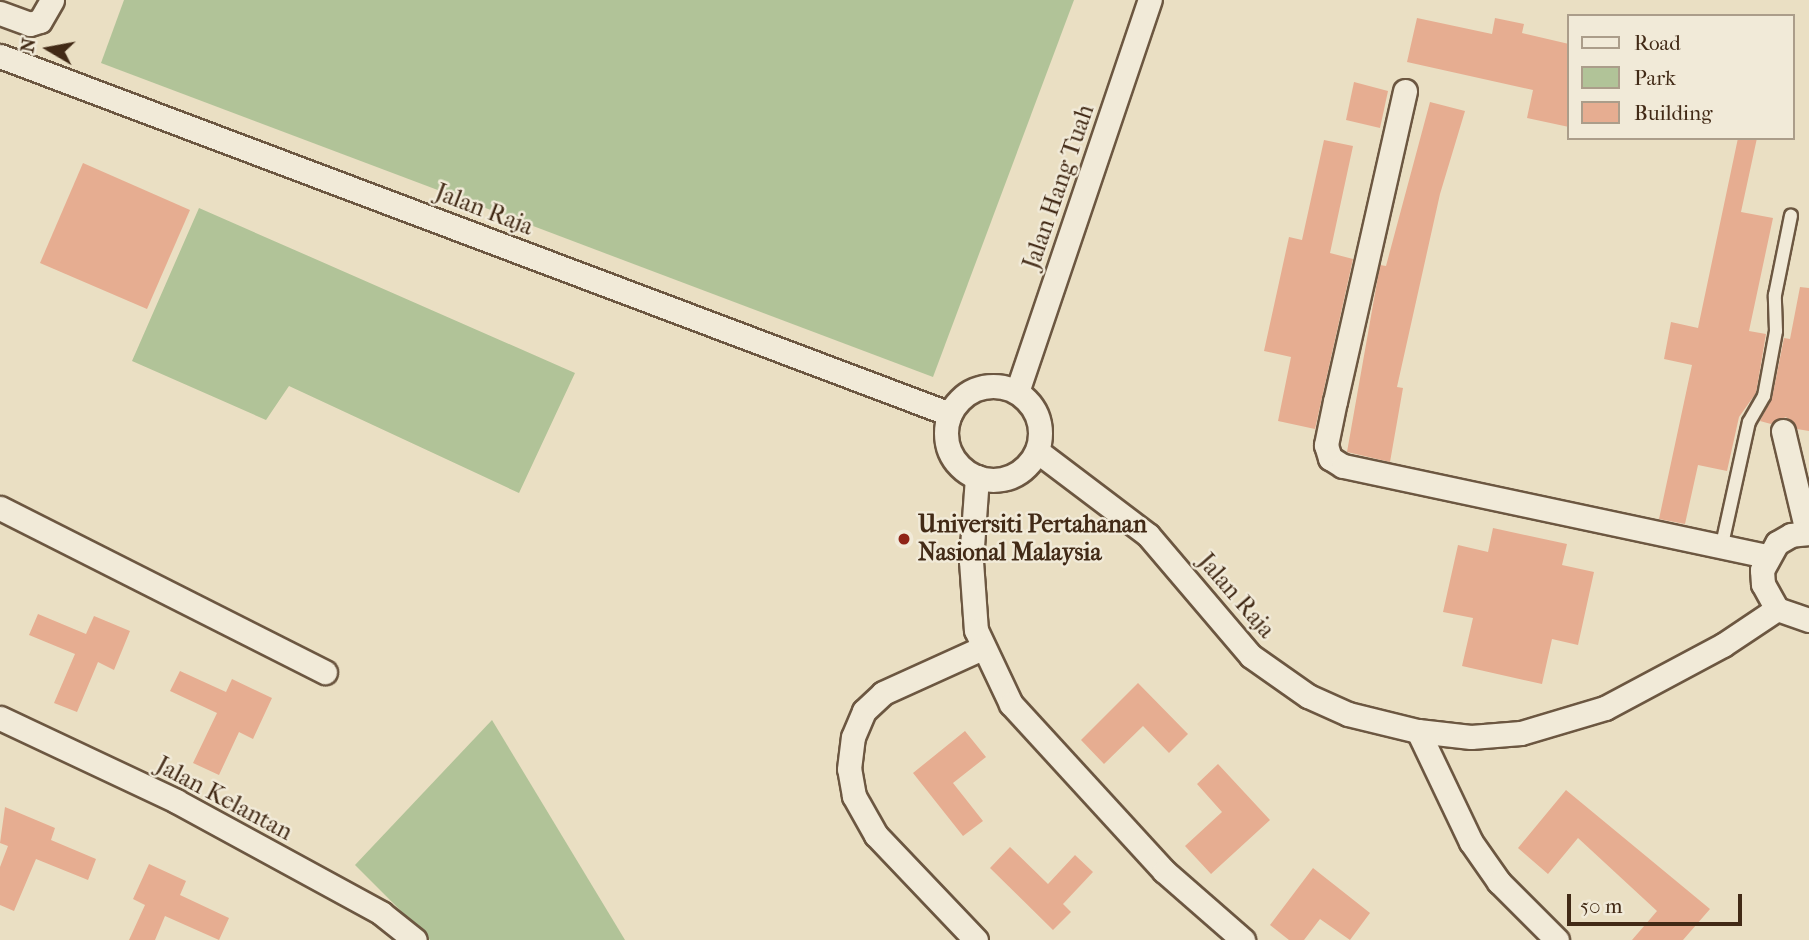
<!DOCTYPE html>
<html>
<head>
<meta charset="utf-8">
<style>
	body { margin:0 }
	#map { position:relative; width:1809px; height:940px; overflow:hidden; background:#eadfc3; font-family:"IM FELL French Canon",serif }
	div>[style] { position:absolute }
	.green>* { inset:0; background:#b1c398 }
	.building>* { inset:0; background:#e6ad91 }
	.roads { filter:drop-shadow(2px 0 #6c5741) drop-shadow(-2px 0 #6c5741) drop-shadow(0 2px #6c5741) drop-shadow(0 -2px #6c5741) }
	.lane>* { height:12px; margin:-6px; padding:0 6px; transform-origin:6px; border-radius:6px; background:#f1ead8 }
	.street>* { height:23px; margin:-11.5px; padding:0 11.5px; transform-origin:11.5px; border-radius:11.5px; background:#f1ead8 }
	.street>.ring { margin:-11.5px; padding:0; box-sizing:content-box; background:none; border:23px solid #f1ead8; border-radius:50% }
	.dots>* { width:19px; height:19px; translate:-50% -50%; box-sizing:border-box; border:4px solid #f1ead8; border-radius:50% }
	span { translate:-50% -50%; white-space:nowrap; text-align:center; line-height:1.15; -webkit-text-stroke:5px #f1ead8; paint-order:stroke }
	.street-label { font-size:24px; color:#422a16 }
	.poi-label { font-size:24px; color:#422a16; font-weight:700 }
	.left { translate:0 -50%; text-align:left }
	.legend { position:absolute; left:1567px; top:14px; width:228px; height:126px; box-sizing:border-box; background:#f1ead8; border:2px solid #ab9d8a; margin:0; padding:9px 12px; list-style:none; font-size:21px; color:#422a16 }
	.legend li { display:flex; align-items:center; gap:14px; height:35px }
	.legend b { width:35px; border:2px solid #ab9d8a }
	.north { position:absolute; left:14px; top:14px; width:70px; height:70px; -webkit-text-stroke:5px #f1ead8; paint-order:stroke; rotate:280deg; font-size:19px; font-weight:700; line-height:28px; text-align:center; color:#422a16 }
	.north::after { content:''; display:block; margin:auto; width:24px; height:32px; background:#422a16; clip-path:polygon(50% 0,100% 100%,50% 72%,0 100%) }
	.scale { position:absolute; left:1567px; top:894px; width:175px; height:32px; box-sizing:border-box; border:4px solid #422a16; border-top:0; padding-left:9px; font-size:21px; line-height:24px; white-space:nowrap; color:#422a16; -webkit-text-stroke:5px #f1ead8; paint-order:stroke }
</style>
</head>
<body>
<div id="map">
	<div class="green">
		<i style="clip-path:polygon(124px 0,1074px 0,933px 377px,101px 63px)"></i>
		<i style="clip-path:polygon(199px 208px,575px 373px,519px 493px,289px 386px,266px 420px,132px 361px)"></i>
		<i style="clip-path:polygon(492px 720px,625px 940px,430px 940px,355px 865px)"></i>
	</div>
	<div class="building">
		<i style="clip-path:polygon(1417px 18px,1492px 34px,1495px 18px,1524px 24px,1522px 33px,1569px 44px,1569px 127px,1527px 118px,1533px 90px,1407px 62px)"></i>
		<i style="clip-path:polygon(1354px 82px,1388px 91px,1380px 128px,1346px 120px)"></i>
		<i style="clip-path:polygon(1430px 102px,1465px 111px,1440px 194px,1397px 387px,1403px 388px,1390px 462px,1347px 452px,1380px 265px,1386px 266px)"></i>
		<i style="clip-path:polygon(1738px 138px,1757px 138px,1741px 212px,1773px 218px,1749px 331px,1766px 334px,1756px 393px,1739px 417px,1727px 471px,1698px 465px,1685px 524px,1659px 519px,1692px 365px,1664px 359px,1671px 322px,1698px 328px)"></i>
		<i style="clip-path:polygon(1324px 140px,1353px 146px,1330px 253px,1353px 259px,1315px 429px,1278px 421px,1291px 357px,1264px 351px,1289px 237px,1302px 240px)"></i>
		<i style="clip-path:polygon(83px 163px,190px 210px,147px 309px,40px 263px)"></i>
		<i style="clip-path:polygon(1800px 287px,1809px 288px,1809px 431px,1797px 429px,1786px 417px,1771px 424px,1760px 421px,1772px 398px,1784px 338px,1790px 339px)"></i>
		<i style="clip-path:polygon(1493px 528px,1567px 544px,1562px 565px,1594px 572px,1578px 645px,1552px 639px,1542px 684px,1462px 666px,1473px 618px,1443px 612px,1458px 545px,1488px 552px)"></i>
		<i style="clip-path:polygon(38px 614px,86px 634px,94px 616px,130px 631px,114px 670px,98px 662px,77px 712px,54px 703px,75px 654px,29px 635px)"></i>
		<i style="clip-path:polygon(180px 671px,226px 692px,232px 679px,272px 698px,253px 739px,239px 732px,219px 775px,193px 763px,217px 713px,170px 691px)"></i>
		<i style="clip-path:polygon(1138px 683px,1188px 734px,1169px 753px,1143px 726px,1104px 764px,1081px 740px)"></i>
		<i style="clip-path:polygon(965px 731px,986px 757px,953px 783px,983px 821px,963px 836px,913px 773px)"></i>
		<i style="clip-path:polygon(1218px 764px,1270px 820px,1211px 874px,1185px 846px,1222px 812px,1197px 784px)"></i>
		<i style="clip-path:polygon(1566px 790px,1710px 909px,1683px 940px,1632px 940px,1657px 911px,1578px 838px,1548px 874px,1518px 848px)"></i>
		<i style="clip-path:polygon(5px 807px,55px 828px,51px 840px,96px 859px,88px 880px,36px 859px,14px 911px,0 905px,0 867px,8px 846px,0 843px)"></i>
		<i style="clip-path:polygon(1010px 847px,1048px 884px,1075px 855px,1093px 872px,1063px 904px,1071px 912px,1053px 930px,990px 868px)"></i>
		<i style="clip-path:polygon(149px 864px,186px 881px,180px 895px,229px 918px,219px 940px,165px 916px,155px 940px,129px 940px,145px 905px,133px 899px)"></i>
		<i style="clip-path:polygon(1313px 868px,1370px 913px,1350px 940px,1320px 919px,1304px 940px,1289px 940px,1270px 925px)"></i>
	</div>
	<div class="roads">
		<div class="lane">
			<i style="left:1721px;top:549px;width:130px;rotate:-77.6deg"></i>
			<i style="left:1749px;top:422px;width:30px;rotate:-60deg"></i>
			<i style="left:1764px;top:396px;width:66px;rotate:-79.5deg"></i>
			<i style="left:1776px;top:331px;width:36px;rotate:-92deg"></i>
			<i style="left:1775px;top:295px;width:81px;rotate:-78.6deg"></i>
		</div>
		<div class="street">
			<i style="left:0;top:13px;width:32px;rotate:20deg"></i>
			<i style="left:30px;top:24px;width:10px;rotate:-17deg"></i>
			<i style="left:40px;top:21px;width:24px;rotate:-60deg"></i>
			<i style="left:0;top:56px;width:1015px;rotate:20.65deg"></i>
			<i style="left:1405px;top:91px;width:318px;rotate:102.7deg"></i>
			<i style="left:1335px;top:401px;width:45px;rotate:101.6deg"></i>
			<i style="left:1326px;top:445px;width:14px;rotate:73deg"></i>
			<i style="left:1330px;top:458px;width:15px;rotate:32deg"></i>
			<i style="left:1343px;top:466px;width:432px;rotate:12deg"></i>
			<i class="ring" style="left:946px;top:386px;width:71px;height:71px"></i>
			<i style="left:1017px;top:392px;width:414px;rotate:-71.3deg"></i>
			<i style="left:1783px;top:431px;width:104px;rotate:76.6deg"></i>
			<i style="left:1037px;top:451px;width:139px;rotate:37.1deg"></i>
			<i style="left:1148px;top:535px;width:159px;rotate:49.6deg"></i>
			<i style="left:1251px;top:656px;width:70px;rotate:35.1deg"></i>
			<i style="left:1308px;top:696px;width:44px;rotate:24.2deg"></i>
			<i style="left:1348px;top:714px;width:72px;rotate:13.7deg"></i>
			<i style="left:1418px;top:731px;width:53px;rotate:6.5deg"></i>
			<i style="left:1471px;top:737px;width:50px;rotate:-4.6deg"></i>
			<i style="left:1521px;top:733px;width:88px;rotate:-16.6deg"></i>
			<i style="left:1605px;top:708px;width:134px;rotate:-28.1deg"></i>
			<i style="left:1723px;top:645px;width:65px;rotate:-33.7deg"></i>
			<i style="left:977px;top:477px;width:84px;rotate:94.1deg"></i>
			<i style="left:971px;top:561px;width:69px;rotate:85.9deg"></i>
			<i style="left:976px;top:630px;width:82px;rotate:64.7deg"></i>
			<i style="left:1011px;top:704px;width:226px;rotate:47.5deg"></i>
			<i style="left:1164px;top:871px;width:105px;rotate:41.1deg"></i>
			<i style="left:0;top:508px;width:364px;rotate:26.8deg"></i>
			<i style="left:1809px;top:533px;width:18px;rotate:174deg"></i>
			<i style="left:1791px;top:535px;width:16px;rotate:150deg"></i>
			<i style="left:1777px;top:543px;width:31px;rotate:119deg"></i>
			<i style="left:1762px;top:570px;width:14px;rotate:86deg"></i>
			<i style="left:1763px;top:584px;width:29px;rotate:61deg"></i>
			<i style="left:1777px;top:609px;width:34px;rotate:19deg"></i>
			<i style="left:0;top:718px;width:195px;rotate:25.2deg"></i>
			<i style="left:176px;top:801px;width:234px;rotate:28.6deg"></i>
			<i style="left:381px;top:913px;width:43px;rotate:38.5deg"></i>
			<i style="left:1418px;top:731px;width:123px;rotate:64.5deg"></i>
			<i style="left:1471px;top:842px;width:49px;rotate:55deg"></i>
			<i style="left:1499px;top:882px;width:82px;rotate:45deg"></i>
			<i style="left:976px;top:940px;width:145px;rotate:-133.6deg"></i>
			<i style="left:876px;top:835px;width:45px;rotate:-119.4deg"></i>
			<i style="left:854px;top:796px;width:27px;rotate:-100deg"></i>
			<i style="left:849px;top:769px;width:32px;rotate:-83deg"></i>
			<i style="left:853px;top:737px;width:28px;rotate:-67deg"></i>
			<i style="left:864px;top:711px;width:26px;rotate:-43deg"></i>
			<i style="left:883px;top:693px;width:109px;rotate:-24.4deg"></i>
		</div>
	</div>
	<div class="dots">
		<i style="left:904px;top:539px;background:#8f2418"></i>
	</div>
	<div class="street-label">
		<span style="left:1059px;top:187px;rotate:-71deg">Jalan Hang Tuah</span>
		<span style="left:484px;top:210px;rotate:21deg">Jalan Raja</span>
		<span style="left:1236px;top:596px;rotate:49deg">Jalan Raja</span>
		<span style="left:224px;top:799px;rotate:28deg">Jalan Kelantan</span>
	</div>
	<div class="poi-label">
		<span class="left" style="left:918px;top:539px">Universiti Pertahanan<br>Nasional Malaysia</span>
	</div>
	<ul class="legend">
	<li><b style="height:9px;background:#f1ead8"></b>Road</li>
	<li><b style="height:19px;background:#b1c398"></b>Park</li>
	<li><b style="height:19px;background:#e6ad91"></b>Building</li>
	</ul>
	<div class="north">N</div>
	<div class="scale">50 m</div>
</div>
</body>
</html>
